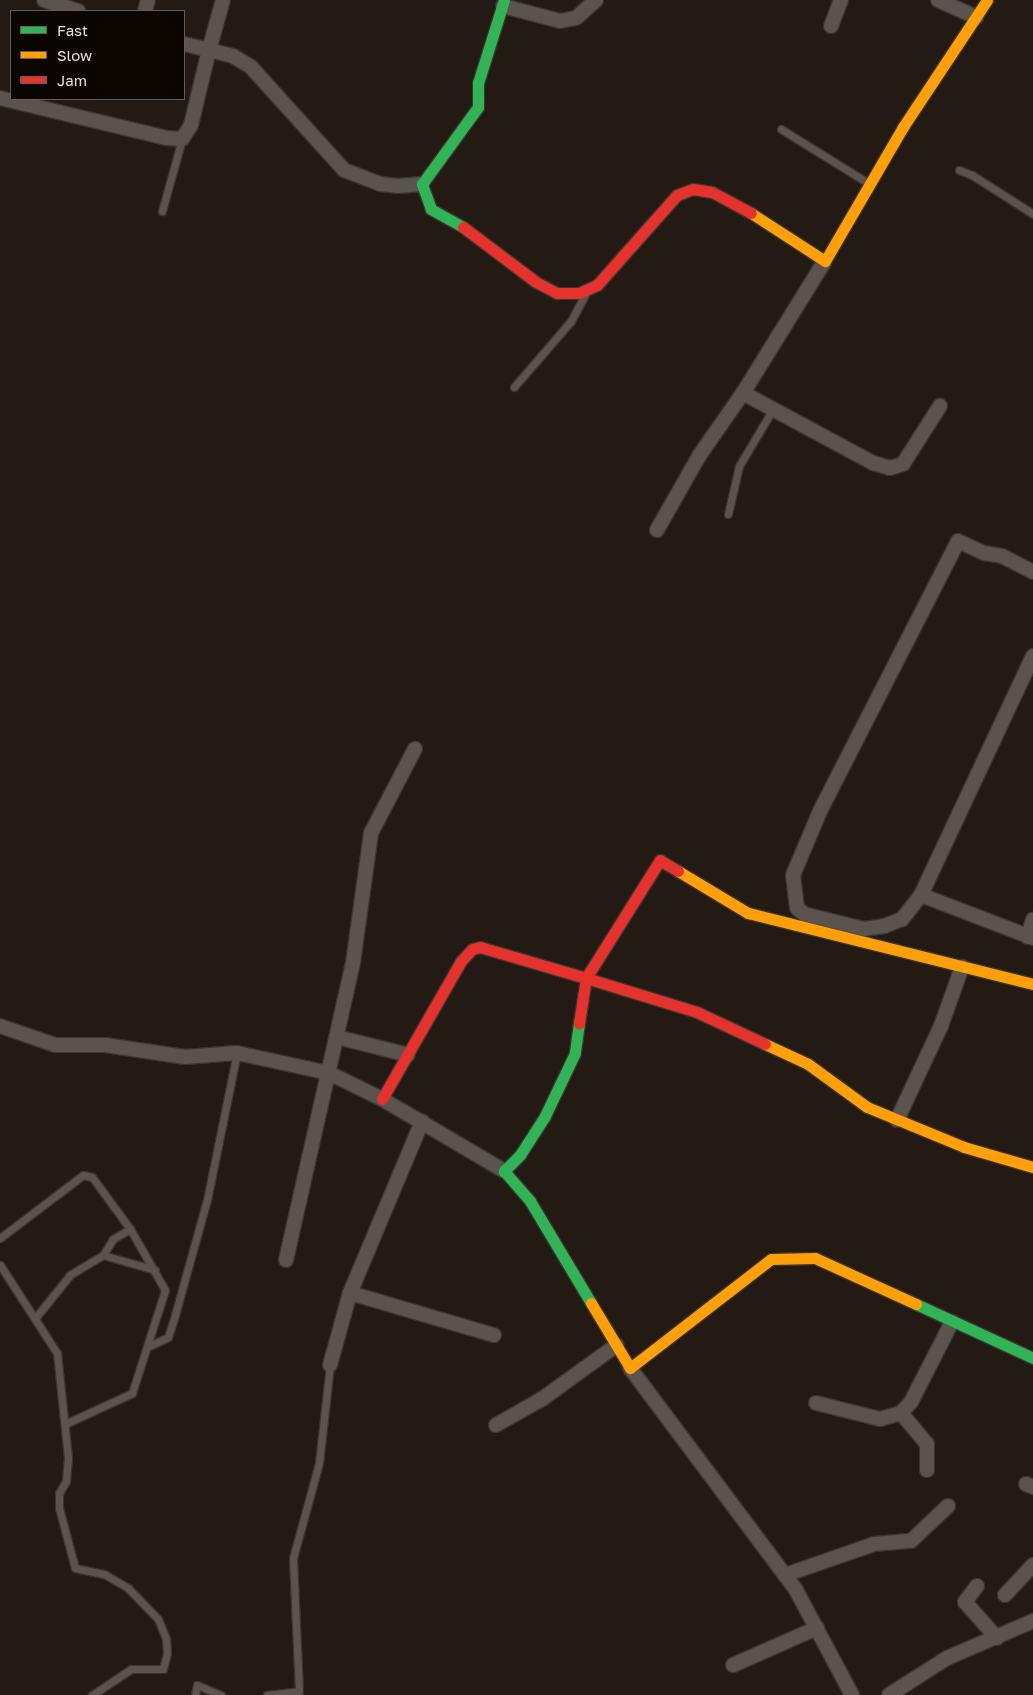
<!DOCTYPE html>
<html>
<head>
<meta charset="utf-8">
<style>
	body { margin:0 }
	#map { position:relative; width:1033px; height:1695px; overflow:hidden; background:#221a13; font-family:"Golos Text",sans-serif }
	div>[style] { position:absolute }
	.roads { filter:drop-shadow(1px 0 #3b3530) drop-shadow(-1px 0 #3b3530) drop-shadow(0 1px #3b3530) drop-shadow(0 -1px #3b3530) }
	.lane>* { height:7px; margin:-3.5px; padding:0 3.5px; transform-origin:3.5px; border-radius:3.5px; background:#5a534e }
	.street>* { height:14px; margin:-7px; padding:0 7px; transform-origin:7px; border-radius:7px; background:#5a534e }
	.fast>* { height:11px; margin:-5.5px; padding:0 5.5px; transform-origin:5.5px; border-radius:5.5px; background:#30b455 }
	.slow>* { height:11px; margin:-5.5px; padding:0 5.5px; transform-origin:5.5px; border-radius:5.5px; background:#ff9f0a }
	.jam>* { height:11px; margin:-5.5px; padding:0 5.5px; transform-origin:5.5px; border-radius:5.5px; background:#e5322d }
	span { translate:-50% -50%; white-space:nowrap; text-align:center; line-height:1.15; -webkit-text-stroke:4.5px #0c0603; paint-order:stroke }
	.legend { position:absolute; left:10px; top:10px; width:175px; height:90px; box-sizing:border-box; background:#0c0603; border:1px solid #645c57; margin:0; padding:6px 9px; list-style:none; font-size:15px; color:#e9ded6 }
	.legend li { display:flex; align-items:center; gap:10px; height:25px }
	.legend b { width:25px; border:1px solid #645c57 }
</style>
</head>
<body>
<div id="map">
	<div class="roads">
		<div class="lane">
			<i style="left:781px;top:129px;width:102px;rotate:31.8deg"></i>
			<i style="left:959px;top:170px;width:14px;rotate:21deg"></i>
			<i style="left:972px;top:175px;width:72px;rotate:32.6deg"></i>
			<i style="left:162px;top:211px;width:75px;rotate:-74.5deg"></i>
			<i style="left:514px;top:387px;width:87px;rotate:-49.2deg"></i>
			<i style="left:571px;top:321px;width:30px;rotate:-62deg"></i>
			<i style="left:728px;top:514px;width:49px;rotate:-77.1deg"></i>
			<i style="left:739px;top:466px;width:66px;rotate:-59.2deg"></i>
			<i style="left:0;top:1238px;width:104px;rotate:-37.2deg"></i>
			<i style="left:83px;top:1175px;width:9px;rotate:13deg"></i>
			<i style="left:92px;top:1177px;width:64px;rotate:53.8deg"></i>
			<i style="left:130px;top:1229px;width:20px;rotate:150deg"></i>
			<i style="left:113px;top:1239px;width:19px;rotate:122deg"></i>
			<i style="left:103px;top:1255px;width:39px;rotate:149deg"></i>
			<i style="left:70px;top:1275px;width:54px;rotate:129deg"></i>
			<i style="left:103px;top:1255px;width:54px;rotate:16.1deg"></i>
			<i style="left:0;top:1265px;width:105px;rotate:57.1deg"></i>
			<i style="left:57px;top:1353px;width:106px;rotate:84deg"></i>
			<i style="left:68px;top:1458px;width:23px;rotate:95deg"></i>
			<i style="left:66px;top:1481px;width:14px;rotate:120deg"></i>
			<i style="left:59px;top:1493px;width:15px;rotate:90deg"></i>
			<i style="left:59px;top:1508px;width:62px;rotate:75.1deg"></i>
			<i style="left:75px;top:1568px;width:30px;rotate:12deg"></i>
			<i style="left:104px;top:1574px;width:28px;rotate:30deg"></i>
			<i style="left:128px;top:1588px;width:43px;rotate:45.9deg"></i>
			<i style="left:158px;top:1619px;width:22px;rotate:68deg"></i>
			<i style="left:166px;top:1639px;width:14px;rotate:86deg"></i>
			<i style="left:167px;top:1653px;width:16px;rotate:104deg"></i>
			<i style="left:163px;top:1669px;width:32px;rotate:180deg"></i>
			<i style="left:131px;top:1669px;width:47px;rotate:146.3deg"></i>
			<i style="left:147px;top:1347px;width:23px;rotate:-25deg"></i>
			<i style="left:168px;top:1337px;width:23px;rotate:-72deg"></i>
			<i style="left:175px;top:1315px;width:119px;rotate:-74.5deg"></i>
			<i style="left:207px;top:1200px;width:150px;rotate:-78.5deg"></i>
			<i style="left:65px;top:1424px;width:74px;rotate:-24.8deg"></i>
			<i style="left:132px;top:1393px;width:108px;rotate:-72.2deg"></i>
			<i style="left:165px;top:1290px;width:70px;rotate:-119.8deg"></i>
			<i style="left:195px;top:1695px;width:10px;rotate:-79deg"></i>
			<i style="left:197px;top:1685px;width:26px;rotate:23deg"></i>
			<i style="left:267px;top:1695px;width:32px;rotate:-7deg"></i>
			<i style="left:299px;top:1691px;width:133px;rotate:-92.6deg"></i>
			<i style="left:293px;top:1558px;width:98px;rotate:-74.7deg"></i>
			<i style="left:319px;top:1463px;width:99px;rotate:-83.6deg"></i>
		</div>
		<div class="street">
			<i style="left:44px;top:0;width:36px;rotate:18deg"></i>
			<i style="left:938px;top:0;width:42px;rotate:24.1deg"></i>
			<i style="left:503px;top:6px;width:59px;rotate:14.7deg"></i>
			<i style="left:560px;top:21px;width:16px;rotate:-11deg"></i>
			<i style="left:576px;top:18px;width:27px;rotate:-42deg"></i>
			<i style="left:145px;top:11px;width:11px;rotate:-75deg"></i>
			<i style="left:831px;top:26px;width:28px;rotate:-69deg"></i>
			<i style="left:184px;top:44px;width:26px;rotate:13deg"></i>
			<i style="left:209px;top:50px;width:52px;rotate:-74.4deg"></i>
			<i style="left:0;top:98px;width:172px;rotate:13.5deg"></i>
			<i style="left:167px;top:138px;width:15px;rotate:4deg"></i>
			<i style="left:182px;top:139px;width:17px;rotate:-57deg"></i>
			<i style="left:191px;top:125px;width:77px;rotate:-76.5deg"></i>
			<i style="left:209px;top:50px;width:25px;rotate:14deg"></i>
			<i style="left:233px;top:56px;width:21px;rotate:31deg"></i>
			<i style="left:251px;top:67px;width:139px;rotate:47.9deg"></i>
			<i style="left:344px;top:170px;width:39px;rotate:21deg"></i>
			<i style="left:380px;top:184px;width:18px;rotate:6deg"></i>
			<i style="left:398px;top:186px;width:24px;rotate:-5deg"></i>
			<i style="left:743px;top:393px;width:148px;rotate:28.3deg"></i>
			<i style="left:873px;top:463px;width:18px;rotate:16deg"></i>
			<i style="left:890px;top:468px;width:14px;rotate:-17deg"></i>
			<i style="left:903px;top:464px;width:69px;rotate:-57.5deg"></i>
			<i style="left:657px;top:530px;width:85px;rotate:-60.4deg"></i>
			<i style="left:699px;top:456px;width:77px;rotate:-55.1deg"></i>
			<i style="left:743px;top:393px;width:155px;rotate:-58.2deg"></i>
			<i style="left:1033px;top:656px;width:264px;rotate:115.1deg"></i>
			<i style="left:921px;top:895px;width:120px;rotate:21deg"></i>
			<i style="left:921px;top:895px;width:31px;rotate:128deg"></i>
			<i style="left:902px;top:919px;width:18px;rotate:158deg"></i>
			<i style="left:885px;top:926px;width:21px;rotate:172deg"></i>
			<i style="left:864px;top:929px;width:62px;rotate:-166deg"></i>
			<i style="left:804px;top:914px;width:9px;rotate:-139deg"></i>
			<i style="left:797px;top:908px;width:33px;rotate:-97deg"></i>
			<i style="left:793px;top:875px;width:69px;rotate:-67.1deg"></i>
			<i style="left:820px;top:811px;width:303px;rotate:-62.9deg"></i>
			<i style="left:958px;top:541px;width:29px;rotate:25deg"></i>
			<i style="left:984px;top:553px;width:18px;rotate:9deg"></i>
			<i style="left:1002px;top:556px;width:35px;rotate:27deg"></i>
			<i style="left:1028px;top:937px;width:18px;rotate:-74deg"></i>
			<i style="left:0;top:1026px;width:58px;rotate:19.1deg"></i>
			<i style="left:55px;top:1045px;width:50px"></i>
			<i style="left:105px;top:1045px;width:81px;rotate:8.5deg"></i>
			<i style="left:185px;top:1057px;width:52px;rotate:-4.4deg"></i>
			<i style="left:237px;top:1053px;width:94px;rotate:12.3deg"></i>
			<i style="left:329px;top:1073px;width:59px;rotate:26.1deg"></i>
			<i style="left:382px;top:1099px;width:142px;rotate:30.5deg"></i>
			<i style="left:337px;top:1037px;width:73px;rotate:14.2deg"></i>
			<i style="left:897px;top:1120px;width:104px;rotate:-64.9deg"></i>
			<i style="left:941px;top:1026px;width:63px;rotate:-70.4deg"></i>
			<i style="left:286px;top:1260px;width:304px;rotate:-77.3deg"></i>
			<i style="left:353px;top:963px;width:131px;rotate:-82.1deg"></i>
			<i style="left:371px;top:833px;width:95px;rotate:-62.4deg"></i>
			<i style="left:350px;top:1293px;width:150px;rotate:16.3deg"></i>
			<i style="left:330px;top:1365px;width:75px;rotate:-74.5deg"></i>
			<i style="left:350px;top:1293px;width:186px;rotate:-67.2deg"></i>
			<i style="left:630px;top:1368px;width:277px;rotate:53.2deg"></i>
			<i style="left:796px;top:1590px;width:119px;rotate:61.9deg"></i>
			<i style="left:816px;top:1403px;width:66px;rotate:14deg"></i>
			<i style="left:880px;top:1419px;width:22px;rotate:-16deg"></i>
			<i style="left:901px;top:1413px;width:15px;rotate:-48deg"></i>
			<i style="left:911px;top:1402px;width:90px;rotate:-62.9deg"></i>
			<i style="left:901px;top:1413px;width:40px;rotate:50deg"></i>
			<i style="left:927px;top:1444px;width:26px;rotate:90deg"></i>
			<i style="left:496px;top:1425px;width:53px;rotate:-29.5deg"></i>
			<i style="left:542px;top:1399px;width:92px;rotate:-35.8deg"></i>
			<i style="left:1026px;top:1484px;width:8px;rotate:23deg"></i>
			<i style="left:785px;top:1575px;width:94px;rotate:-19.2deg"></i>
			<i style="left:874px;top:1544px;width:37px;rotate:-5deg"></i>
			<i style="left:911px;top:1541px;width:51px;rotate:-43.4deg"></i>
			<i style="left:977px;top:1586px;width:20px;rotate:127deg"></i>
			<i style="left:965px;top:1602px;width:48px;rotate:48.4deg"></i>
			<i style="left:1005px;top:1595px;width:41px;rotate:-47deg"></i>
			<i style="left:733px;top:1665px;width:92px;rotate:-23.8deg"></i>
			<i style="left:889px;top:1695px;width:69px;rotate:-32.5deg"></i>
			<i style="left:947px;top:1658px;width:94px;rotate:-23.3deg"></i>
		</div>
		<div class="fast">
			<i style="left:463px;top:227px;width:37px;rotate:-151deg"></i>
			<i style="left:431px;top:209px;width:27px;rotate:-110deg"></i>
			<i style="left:422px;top:184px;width:95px;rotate:-54deg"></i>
			<i style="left:478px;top:107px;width:24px;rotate:-90deg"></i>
			<i style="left:478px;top:83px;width:87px;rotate:-72.6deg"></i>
			<i style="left:579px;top:1023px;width:30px;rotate:98deg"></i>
			<i style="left:575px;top:1053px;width:70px;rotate:115.5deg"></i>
			<i style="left:545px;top:1116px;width:46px;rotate:122.7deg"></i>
			<i style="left:520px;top:1155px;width:23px;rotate:135deg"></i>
			<i style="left:504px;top:1171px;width:40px;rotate:49deg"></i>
			<i style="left:530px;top:1201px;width:119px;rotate:59.1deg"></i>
			<i style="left:916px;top:1304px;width:129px;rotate:24.8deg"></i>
		</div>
		<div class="slow">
			<i style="left:751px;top:213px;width:88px;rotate:33deg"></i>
			<i style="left:825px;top:261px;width:155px;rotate:-59.8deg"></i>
			<i style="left:903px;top:127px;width:152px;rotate:-56.5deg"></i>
			<i style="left:678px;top:871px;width:82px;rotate:31deg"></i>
			<i style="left:748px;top:913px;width:294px;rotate:14deg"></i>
			<i style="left:765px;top:1044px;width:47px;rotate:24.9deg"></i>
			<i style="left:808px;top:1064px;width:73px;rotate:36.1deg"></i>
			<i style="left:867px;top:1107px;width:105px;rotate:22.4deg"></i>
			<i style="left:964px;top:1147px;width:72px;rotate:16.2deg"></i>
			<i style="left:591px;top:1303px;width:76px;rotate:59deg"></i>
			<i style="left:630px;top:1368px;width:178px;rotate:-37.7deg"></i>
			<i style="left:771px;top:1259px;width:44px;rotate:-1.3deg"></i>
			<i style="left:815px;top:1258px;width:111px;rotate:24.5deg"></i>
		</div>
		<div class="jam">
			<i style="left:463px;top:227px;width:91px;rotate:37deg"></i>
			<i style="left:536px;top:282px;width:24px;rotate:28deg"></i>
			<i style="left:557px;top:293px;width:22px"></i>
			<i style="left:579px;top:293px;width:20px;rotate:-24deg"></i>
			<i style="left:597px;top:285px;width:120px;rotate:-48.4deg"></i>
			<i style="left:677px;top:195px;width:17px;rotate:-21deg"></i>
			<i style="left:693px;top:189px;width:19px;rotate:9deg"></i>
			<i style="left:712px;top:192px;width:44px;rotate:28.3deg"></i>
			<i style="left:678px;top:871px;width:21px;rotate:-149deg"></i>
			<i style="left:660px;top:860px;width:139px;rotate:122.1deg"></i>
			<i style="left:586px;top:978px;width:116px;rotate:17deg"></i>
			<i style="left:697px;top:1012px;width:75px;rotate:25.2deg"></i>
			<i style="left:382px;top:1099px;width:159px;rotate:-60.2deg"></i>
			<i style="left:461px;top:961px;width:16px;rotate:-47deg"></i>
			<i style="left:472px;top:949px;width:8px;rotate:-14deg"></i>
			<i style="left:480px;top:947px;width:110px;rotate:16.3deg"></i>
			<i style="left:586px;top:978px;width:46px;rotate:98.8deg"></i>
		</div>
	</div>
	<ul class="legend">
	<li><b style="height:6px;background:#30b455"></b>Fast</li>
	<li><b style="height:6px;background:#ff9f0a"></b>Slow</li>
	<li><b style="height:6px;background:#e5322d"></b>Jam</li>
	</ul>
</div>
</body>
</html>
